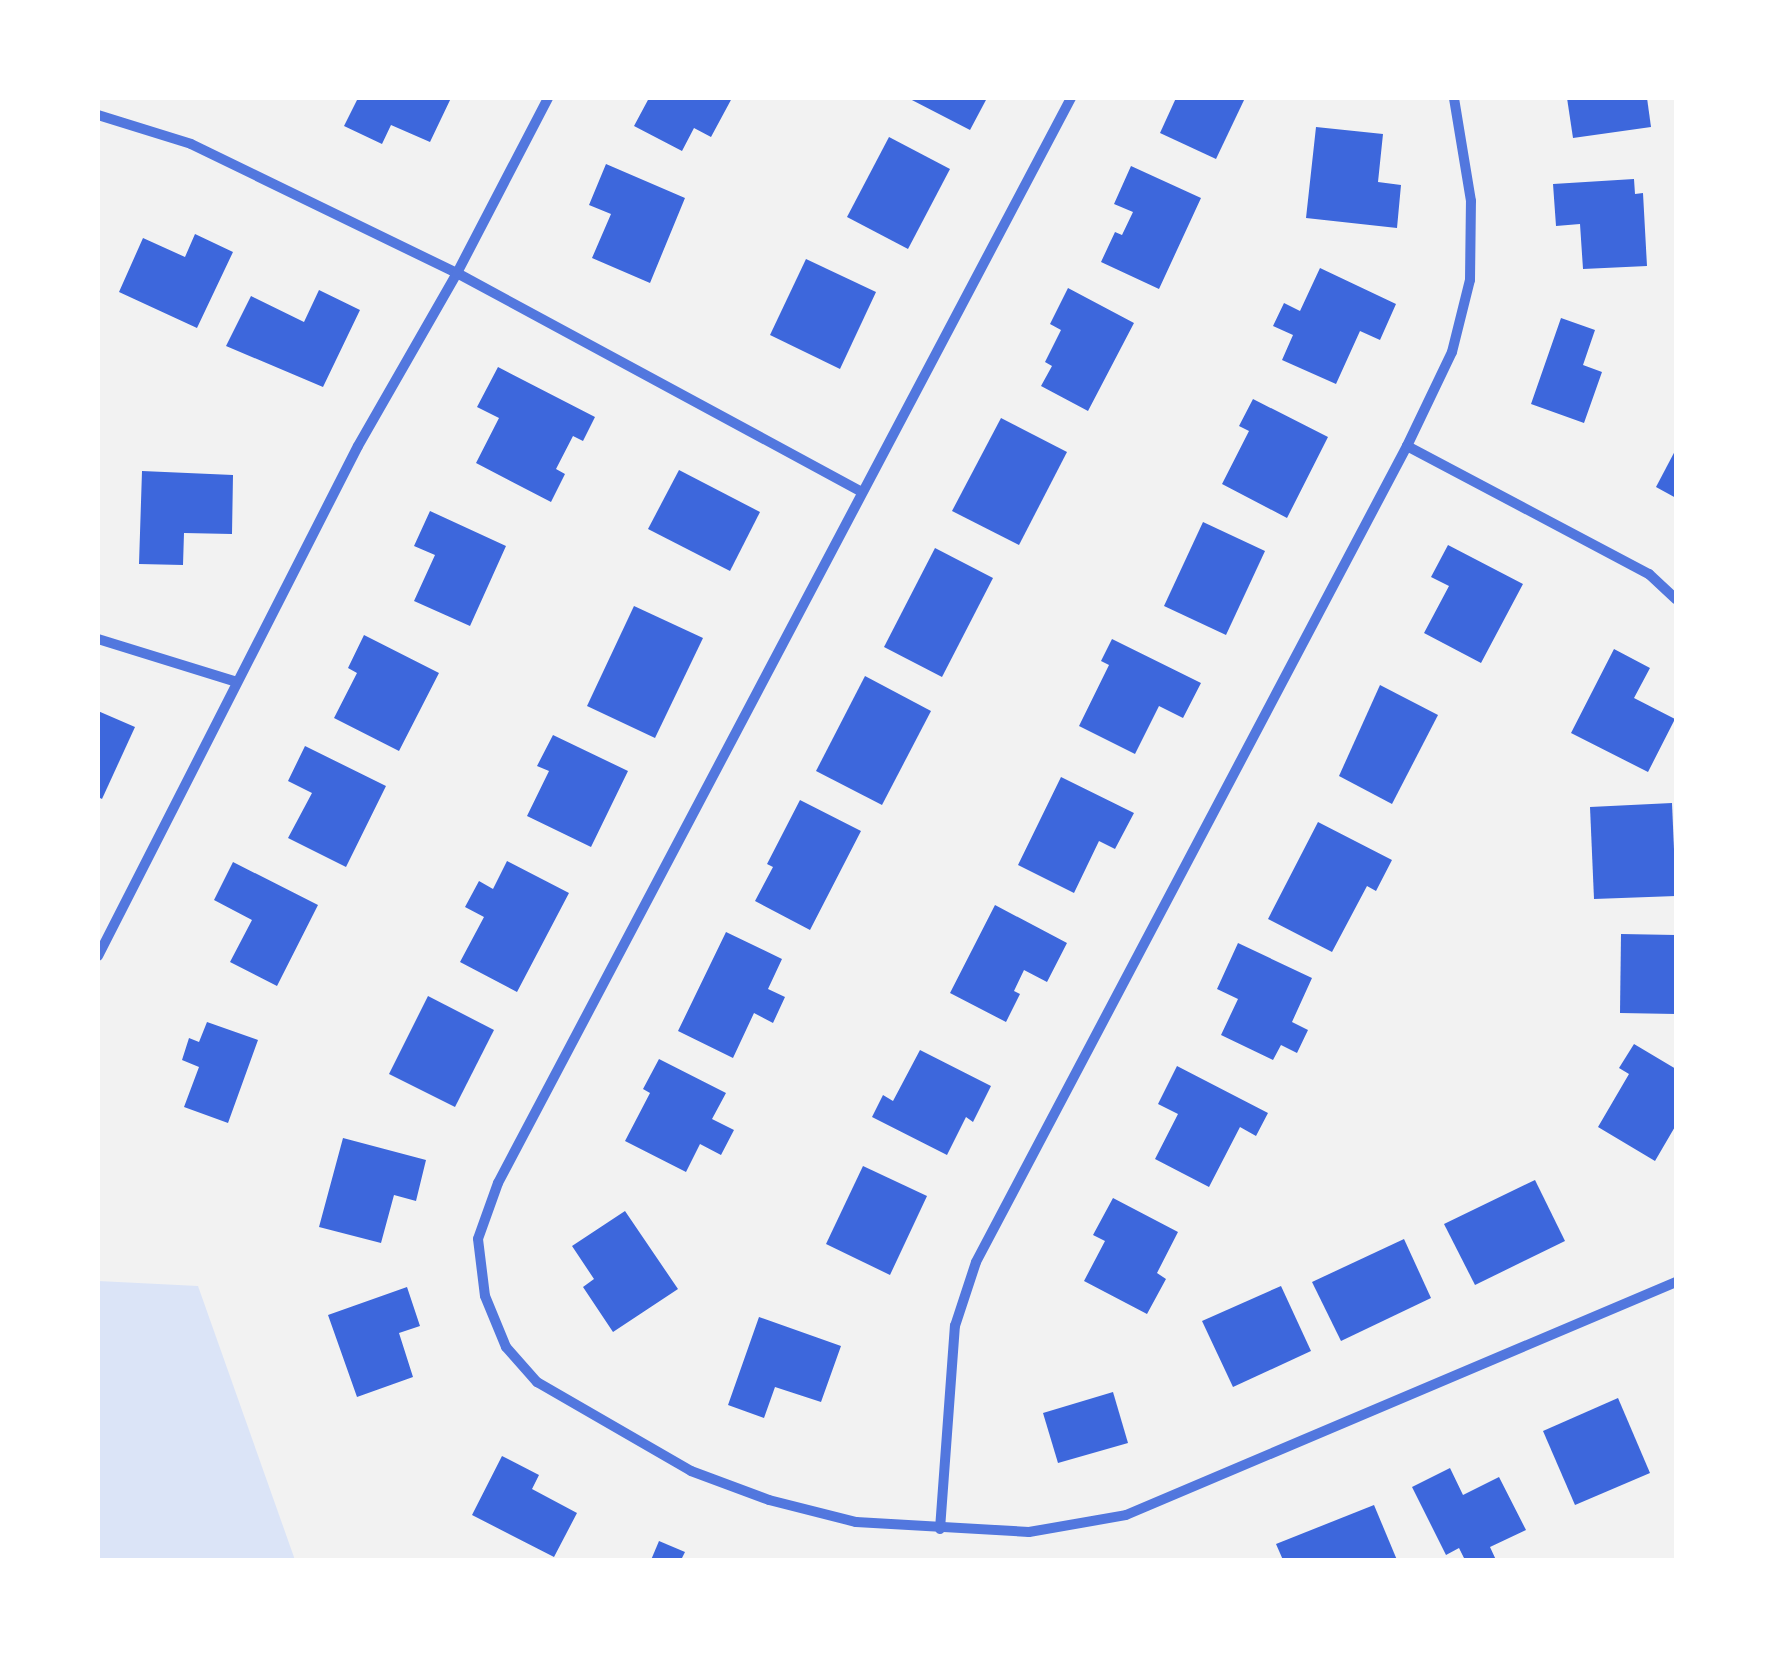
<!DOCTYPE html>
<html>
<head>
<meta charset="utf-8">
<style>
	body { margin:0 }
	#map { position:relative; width:1774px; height:1658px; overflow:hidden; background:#f2f2f2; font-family:"Public Sans",sans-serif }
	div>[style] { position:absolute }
	.green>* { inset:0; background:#dbe4f7 }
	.building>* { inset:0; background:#3d67dc }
	.minor>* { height:10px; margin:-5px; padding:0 5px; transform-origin:5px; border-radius:5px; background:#5277de }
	span { translate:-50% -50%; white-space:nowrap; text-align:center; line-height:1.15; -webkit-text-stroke:10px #fff; paint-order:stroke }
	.frame { position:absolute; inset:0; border:100px solid #fff; pointer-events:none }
</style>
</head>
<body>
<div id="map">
	<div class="green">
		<i style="clip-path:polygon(98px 1281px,198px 1286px,295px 1560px,98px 1560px)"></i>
	</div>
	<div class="building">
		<i style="clip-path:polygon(358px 98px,451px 98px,430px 142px,391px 125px,382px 144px,344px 126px)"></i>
		<i style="clip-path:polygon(649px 98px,732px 98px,711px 137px,694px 128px,682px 151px,634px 126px)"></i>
		<i style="clip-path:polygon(908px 98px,987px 98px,970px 130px)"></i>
		<i style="clip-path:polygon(1176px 98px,1245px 98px,1216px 159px,1160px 133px)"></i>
		<i style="clip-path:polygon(1567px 98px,1647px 98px,1651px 127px,1573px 138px)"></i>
		<i style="clip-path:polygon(1316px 127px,1383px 134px,1378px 182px,1401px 185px,1397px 228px,1306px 218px)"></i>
		<i style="clip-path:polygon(889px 137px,950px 169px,908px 249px,847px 217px)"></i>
		<i style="clip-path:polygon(606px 164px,685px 198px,650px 283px,592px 258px,611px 214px,589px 205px)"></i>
		<i style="clip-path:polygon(1131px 166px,1201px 198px,1159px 289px,1101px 262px,1115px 232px,1122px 235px,1133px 212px,1114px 204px)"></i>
		<i style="clip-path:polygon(1634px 179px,1635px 194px,1643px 193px,1647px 266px,1583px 269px,1580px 224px,1556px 226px,1553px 184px)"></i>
		<i style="clip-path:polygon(195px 234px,233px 252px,197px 328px,119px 292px,143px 238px,185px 257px)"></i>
		<i style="clip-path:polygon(806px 259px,876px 292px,840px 369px,770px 335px)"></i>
		<i style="clip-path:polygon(1320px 268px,1396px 304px,1380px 340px,1360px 331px,1336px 384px,1282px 360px,1293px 335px,1273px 326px,1284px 303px,1300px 311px)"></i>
		<i style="clip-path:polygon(1068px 288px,1134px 323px,1088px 411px,1041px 386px,1052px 366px,1045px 362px,1061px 330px,1050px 324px)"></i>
		<i style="clip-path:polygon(319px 290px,360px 310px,323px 387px,226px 346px,251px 296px,304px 322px)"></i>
		<i style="clip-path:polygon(1561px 318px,1595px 330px,1583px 365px,1602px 372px,1584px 423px,1531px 404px)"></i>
		<i style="clip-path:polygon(498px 367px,595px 417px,583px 441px,573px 436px,556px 469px,565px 474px,551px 502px,476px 463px,499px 418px,477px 407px)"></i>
		<i style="clip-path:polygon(1253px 399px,1328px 437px,1287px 518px,1222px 484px,1249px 431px,1239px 426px)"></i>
		<i style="clip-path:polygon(1001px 418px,1067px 452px,1019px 545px,952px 511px)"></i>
		<i style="clip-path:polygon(1676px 449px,1676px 498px,1656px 487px)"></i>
		<i style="clip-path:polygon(679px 470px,760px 512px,730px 571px,648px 529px)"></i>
		<i style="clip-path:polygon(142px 471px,233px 475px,232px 534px,184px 533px,183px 565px,139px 564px)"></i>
		<i style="clip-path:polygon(430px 511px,506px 546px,470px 626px,414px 601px,435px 555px,414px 546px)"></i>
		<i style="clip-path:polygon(1203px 522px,1265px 551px,1226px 635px,1164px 606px)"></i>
		<i style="clip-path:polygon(1448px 545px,1523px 584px,1481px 663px,1424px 633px,1449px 586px,1431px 577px)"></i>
		<i style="clip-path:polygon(935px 548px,993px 578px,942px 677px,884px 647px)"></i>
		<i style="clip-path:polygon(634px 606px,703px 638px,655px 738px,587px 706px)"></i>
		<i style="clip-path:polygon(364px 635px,439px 673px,399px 751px,334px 718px,357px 673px,348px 668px)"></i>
		<i style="clip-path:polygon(1112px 639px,1201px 683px,1183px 718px,1159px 706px,1135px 754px,1079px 726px,1109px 665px,1101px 661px)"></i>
		<i style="clip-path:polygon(1614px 649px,1650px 668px,1634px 698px,1675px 719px,1648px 772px,1571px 733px)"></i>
		<i style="clip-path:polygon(865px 676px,931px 711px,882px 805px,816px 771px)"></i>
		<i style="clip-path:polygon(1380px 685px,1438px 715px,1392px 804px,1339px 776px)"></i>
		<i style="clip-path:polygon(98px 711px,135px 727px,102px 799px,98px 797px)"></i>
		<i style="clip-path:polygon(553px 735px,628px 771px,591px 847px,527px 816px,549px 771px,537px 766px)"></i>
		<i style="clip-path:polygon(305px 746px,386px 786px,346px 867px,288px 838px,312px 793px,288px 781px)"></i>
		<i style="clip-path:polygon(1061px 777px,1134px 813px,1115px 849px,1099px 841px,1074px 893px,1018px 865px)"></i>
		<i style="clip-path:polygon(800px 800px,861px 831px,810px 930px,755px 901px,773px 867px,767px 864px)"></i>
		<i style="clip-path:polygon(1672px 803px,1676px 896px,1594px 899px,1590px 807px)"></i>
		<i style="clip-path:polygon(1318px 822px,1392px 860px,1376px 891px,1367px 886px,1332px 952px,1268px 919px)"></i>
		<i style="clip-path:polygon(507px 861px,569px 893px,517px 992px,460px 962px,484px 917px,465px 907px,479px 881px,493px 889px)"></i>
		<i style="clip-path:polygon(233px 862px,318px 905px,277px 986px,230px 962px,252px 920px,214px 900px)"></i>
		<i style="clip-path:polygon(995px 905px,1067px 943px,1047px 982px,1024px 970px,1014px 991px,1020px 994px,1006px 1022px,950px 993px)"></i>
		<i style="clip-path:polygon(726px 932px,782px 959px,768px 989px,785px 997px,773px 1023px,754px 1013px,733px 1058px,678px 1031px)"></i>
		<i style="clip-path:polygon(1621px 934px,1676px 935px,1676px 1014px,1620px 1013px)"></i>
		<i style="clip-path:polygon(1238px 943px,1312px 978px,1292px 1022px,1308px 1030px,1297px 1053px,1281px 1045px,1273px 1060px,1221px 1035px,1238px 999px,1217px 989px)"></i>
		<i style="clip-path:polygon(428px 996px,494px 1030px,455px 1107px,389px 1074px)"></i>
		<i style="clip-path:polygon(207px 1022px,258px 1040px,228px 1123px,184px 1107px,199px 1067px,182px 1060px,189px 1038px,199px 1042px)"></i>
		<i style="clip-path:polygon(1634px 1044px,1676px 1069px,1676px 1125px,1655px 1161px,1598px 1127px,1629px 1074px,1619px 1068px)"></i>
		<i style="clip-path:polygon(920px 1050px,991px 1086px,973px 1122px,966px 1117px,947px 1155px,872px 1117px,883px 1095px,893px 1101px)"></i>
		<i style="clip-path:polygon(659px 1059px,726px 1093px,712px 1119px,734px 1130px,721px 1155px,700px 1144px,686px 1172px,625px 1141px,650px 1093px,643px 1089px)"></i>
		<i style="clip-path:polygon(1177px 1066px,1268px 1113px,1256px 1136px,1240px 1127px,1209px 1187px,1155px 1159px,1178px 1114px,1158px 1104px)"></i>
		<i style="clip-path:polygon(343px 1138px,426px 1160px,416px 1201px,394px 1195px,381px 1243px,319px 1227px)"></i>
		<i style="clip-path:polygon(863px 1166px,927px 1196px,890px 1275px,826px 1244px)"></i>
		<i style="clip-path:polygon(1535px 1180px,1565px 1241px,1475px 1285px,1444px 1224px)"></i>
		<i style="clip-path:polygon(1113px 1198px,1178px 1232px,1157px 1273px,1166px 1279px,1147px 1314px,1084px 1281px,1105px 1241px,1093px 1235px)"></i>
		<i style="clip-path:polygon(625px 1211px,678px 1289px,613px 1332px,583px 1287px,594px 1279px,572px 1246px)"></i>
		<i style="clip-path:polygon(1404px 1239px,1431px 1298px,1341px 1341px,1312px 1282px)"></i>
		<i style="clip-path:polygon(1281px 1286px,1311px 1351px,1233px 1387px,1202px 1321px)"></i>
		<i style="clip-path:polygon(407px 1287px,420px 1326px,399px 1333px,413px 1377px,357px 1397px,328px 1315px)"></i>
		<i style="clip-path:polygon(759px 1317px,841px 1346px,821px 1402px,775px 1387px,764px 1418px,728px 1405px)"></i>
		<i style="clip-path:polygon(1113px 1392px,1128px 1443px,1058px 1463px,1043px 1413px)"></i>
		<i style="clip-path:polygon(1618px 1398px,1650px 1473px,1575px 1505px,1543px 1431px)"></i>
		<i style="clip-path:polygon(502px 1456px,539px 1475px,532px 1489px,577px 1513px,554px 1557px,472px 1515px)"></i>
		<i style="clip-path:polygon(1450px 1468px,1463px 1495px,1499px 1477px,1526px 1530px,1490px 1547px,1496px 1560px,1465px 1560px,1459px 1548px,1446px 1555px,1412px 1487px)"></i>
		<i style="clip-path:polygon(1374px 1505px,1397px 1560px,1283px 1560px,1276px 1544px)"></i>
		<i style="clip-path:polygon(659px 1541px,685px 1552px,681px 1560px,651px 1560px)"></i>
	</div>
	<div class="minor">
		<i style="left:1071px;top:98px;width:1227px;rotate:117.84deg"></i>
		<i style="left:498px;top:1183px;width:59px;rotate:109.7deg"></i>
		<i style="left:478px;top:1239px;width:57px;rotate:83deg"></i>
		<i style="left:485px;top:1296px;width:55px;rotate:67.6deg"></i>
		<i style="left:506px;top:1347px;width:47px;rotate:48.5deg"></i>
		<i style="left:537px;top:1382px;width:178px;rotate:30deg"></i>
		<i style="left:691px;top:1471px;width:83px;rotate:20.4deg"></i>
		<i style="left:769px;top:1500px;width:90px;rotate:14.2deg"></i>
		<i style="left:856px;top:1522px;width:173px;rotate:3.3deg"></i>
		<i style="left:1029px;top:1532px;width:98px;rotate:-9.9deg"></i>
		<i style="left:1126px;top:1515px;width:597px;rotate:-22.96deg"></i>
		<i style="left:98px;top:115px;width:97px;rotate:17.3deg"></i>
		<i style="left:191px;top:144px;width:296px;rotate:25.9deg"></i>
		<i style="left:457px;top:273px;width:460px;rotate:28.4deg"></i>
		<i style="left:1407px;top:446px;width:274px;rotate:27.9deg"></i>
		<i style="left:1649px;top:574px;width:37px;rotate:43deg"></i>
		<i style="left:98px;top:639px;width:145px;rotate:17.2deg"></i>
		<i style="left:98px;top:956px;width:572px;rotate:-62.99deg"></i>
		<i style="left:358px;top:446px;width:199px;rotate:-60.2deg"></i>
		<i style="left:457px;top:273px;width:197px;rotate:-62.5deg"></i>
		<i style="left:940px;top:1529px;width:204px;rotate:-85.8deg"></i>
		<i style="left:955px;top:1326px;width:67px;rotate:-71.8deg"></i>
		<i style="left:976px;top:1262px;width:923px;rotate:-62.16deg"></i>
		<i style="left:1407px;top:446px;width:104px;rotate:-64.4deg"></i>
		<i style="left:1452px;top:352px;width:74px;rotate:-76deg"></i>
		<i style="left:1470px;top:280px;width:79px;rotate:-89.3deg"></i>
		<i style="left:1471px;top:201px;width:104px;rotate:-99.4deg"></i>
	</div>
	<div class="frame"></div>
</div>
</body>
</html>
